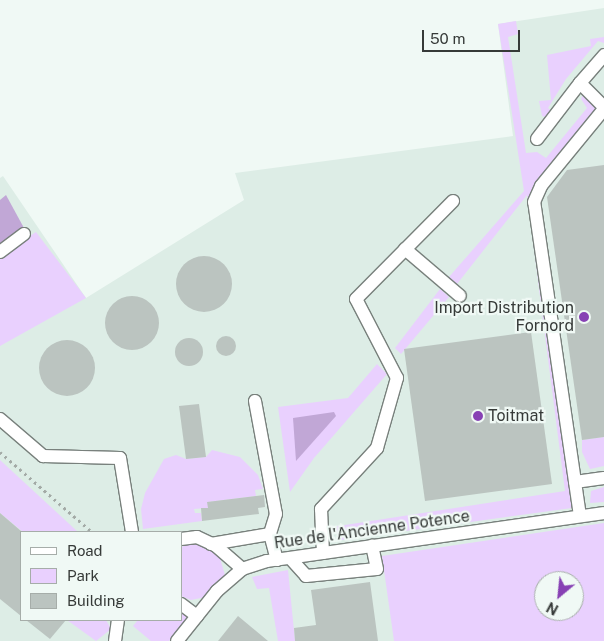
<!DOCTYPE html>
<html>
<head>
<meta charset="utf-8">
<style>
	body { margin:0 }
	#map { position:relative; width:604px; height:641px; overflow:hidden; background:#f0f9f5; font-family:"Public Sans",sans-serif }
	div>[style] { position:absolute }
	.built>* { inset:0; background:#ddede6 }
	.green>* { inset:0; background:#e9d0fe }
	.water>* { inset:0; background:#c1a7d6 }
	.building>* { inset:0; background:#bbc4c0 }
	.round { border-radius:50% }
	.path>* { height:2.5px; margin-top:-1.25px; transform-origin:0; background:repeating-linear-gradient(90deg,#a3aaa6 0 2.5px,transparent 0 6.5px) }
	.roads { filter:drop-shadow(1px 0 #78807c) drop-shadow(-1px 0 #78807c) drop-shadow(0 1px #78807c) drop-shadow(0 -1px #78807c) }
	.minor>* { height:12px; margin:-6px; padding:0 6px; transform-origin:6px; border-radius:6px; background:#fff }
	.dots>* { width:14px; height:14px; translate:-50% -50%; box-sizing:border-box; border:2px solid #f0f9f5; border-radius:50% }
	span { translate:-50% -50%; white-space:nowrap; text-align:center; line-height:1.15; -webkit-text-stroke:4.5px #f0f9f5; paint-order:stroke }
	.poi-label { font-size:16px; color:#363a38 }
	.right { translate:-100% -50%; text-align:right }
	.left { translate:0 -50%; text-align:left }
	.street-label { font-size:16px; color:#363a38 }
	.legend { position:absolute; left:20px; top:531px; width:162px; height:90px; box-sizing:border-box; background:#f0f9f5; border:1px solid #a6ada9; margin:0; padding:6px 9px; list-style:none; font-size:15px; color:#363a38 }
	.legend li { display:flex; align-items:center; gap:10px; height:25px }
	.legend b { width:25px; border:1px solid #a6ada9 }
	.north { position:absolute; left:534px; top:571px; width:50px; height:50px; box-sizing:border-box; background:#f0f9f5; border:1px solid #a6ada9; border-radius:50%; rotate:208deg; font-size:14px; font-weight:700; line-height:20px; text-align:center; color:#363a38 }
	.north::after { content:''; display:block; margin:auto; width:18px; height:22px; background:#8741b4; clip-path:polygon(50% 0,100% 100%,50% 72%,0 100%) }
	.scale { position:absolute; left:422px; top:30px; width:98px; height:22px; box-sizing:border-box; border:2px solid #363a38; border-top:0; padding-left:6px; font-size:15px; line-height:18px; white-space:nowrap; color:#363a38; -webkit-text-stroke:4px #f0f9f5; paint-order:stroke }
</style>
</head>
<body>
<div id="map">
	<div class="built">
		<i style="clip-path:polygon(evenodd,604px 8px,604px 641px,0 641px,0 178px,3px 176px,86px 298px,244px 200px,235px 173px,513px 136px,498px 24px,604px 8px,21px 532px,181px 532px,181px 620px,21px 620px,21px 532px,604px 8px,544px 581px,574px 581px,574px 611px,544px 611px,544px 581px)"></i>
	</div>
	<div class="green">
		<i style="clip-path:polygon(516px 21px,518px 34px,508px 37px,526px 153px,537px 152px,546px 158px,587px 108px,581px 99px,583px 95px,595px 104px,595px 112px,532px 188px,572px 508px,341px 540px,332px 527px,565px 491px,527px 195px,457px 284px,449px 277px,524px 191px,498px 24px)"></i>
		<i style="clip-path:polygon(604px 37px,604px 43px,598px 41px,566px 79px,548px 108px,553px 112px,549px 118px,542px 116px,539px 101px,551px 100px,547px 55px,591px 46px,590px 39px)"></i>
		<i style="clip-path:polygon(36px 232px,86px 298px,0 346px,0 256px)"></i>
		<i style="clip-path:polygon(440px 289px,449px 297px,401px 354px,395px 348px)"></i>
		<i style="clip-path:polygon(377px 364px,387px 374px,314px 458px,290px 492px,278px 407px,348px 398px)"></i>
		<i style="clip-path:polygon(604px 437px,604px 466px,590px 469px,582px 452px,582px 440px)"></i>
		<i style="clip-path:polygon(212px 450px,240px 457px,258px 475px,263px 489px,255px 490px,256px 496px,208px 502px,208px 508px,194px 509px,195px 513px,201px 513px,202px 521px,143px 529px,141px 509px,145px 493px,164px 459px,176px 455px,186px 459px,206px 457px)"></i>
		<i style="clip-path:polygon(0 460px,78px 532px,23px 532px,0 513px)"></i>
		<i style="clip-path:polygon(604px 487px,604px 502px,590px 503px,591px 491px)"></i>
		<i style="clip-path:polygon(evenodd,604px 523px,604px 641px,394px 641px,382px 556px,604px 523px,544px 581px,574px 581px,574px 611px,544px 611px,544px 581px)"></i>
		<i style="clip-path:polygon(202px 543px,219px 555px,225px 575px,206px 597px,191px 600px,181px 596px,181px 548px,186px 544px)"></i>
		<i style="clip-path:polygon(288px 570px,295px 641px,278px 641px,269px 588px,257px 589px,252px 577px)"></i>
		<i style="clip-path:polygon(181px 612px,188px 618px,169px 641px,151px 641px,133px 626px,138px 620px,181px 620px)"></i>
		<i style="clip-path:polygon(67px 620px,106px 620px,111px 629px,96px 641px)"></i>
	</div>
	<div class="water">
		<i style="clip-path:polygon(6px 195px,24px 228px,0 246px,0 200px)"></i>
		<i style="clip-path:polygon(334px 412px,336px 416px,296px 461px,293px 418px)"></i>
	</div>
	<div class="building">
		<i style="clip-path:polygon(604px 165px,604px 437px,582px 440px,547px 197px,567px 170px)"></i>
		<i class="round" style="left:176px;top:256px;width:56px;height:56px"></i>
		<i class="round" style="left:105px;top:296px;width:54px;height:54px"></i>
		<i style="clip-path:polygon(531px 332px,552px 484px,425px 501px,404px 349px)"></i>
		<i class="round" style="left:216px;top:336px;width:20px;height:20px"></i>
		<i class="round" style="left:175px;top:338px;width:28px;height:28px"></i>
		<i class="round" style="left:39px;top:340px;width:56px;height:56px"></i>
		<i style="clip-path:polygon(199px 404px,206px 457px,186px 459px,179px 406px)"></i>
		<i style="clip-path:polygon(264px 495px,265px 507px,258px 508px,259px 514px,202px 521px,201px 508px,208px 508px,207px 502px)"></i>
		<i style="clip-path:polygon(0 513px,21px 531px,21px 616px,0 599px)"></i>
		<i style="clip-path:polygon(370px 582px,378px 641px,295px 641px,294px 628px,316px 625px,311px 590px)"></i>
		<i style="clip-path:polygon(238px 616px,268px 641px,218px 641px)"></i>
		<i style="clip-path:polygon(26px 620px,66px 620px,50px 639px)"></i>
	</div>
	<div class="path">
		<i style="left:0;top:452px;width:122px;rotate:41deg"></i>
	</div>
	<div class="roads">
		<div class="minor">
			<i style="left:580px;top:83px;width:37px;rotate:-49deg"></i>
			<i style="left:537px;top:139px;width:71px;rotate:-52.5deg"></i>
			<i style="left:580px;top:83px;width:34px;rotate:45deg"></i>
			<i style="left:405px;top:249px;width:72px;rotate:40.5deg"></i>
			<i style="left:0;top:252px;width:30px;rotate:-37deg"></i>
			<i style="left:255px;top:401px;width:115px;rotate:79.5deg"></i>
			<i style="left:276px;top:514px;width:21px;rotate:107deg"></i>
			<i style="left:0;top:419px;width:57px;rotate:40.7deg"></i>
			<i style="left:43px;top:456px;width:77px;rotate:1.5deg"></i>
			<i style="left:120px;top:458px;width:75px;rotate:80.8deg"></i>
			<i style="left:575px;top:482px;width:29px;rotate:-8deg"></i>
			<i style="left:580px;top:516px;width:317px;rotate:-98.3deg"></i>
			<i style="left:534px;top:202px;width:17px;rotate:-66deg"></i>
			<i style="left:541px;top:186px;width:99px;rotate:-50.7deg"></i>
			<i style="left:181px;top:539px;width:16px;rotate:-7deg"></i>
			<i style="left:197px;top:537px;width:21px;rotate:25deg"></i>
			<i style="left:216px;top:546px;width:35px;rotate:41deg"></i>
			<i style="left:211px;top:544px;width:60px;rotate:-9.6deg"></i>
			<i style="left:270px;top:534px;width:27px;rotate:75deg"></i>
			<i style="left:323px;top:553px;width:44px;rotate:-92.6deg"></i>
			<i style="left:321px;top:509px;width:83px;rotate:-47.4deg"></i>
			<i style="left:377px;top:448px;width:73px;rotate:-74.1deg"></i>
			<i style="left:397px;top:378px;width:89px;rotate:-117.4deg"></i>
			<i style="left:356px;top:299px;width:138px;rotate:-45.3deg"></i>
			<i style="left:290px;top:558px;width:24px;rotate:48deg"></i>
			<i style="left:306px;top:576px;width:71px;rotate:-5.6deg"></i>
			<i style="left:377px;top:569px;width:24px;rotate:-102deg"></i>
			<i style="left:181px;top:604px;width:20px;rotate:37deg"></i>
			<i style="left:115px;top:641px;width:21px;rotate:-82deg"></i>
			<i style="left:177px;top:641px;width:64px;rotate:-51.3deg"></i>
			<i style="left:217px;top:591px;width:33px;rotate:-41deg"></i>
			<i style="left:242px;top:569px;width:26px;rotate:-18deg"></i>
			<i style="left:267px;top:561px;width:340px;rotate:-8.1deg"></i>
		</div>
	</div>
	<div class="dots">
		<i style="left:584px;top:317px;background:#8741b4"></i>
		<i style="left:478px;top:416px;background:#8741b4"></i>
	</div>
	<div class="poi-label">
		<span class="right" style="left:574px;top:317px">Import Distribution<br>Fornord</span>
		<span class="left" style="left:488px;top:416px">Toitmat</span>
	</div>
	<div class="street-label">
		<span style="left:372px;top:530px;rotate:-8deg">Rue de l'Ancienne Potence</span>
	</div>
	<ul class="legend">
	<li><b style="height:6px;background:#fff"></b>Road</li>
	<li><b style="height:14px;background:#e9d0fe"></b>Park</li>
	<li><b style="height:14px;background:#bbc4c0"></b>Building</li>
	</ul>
	<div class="north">N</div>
	<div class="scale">50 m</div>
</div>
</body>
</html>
